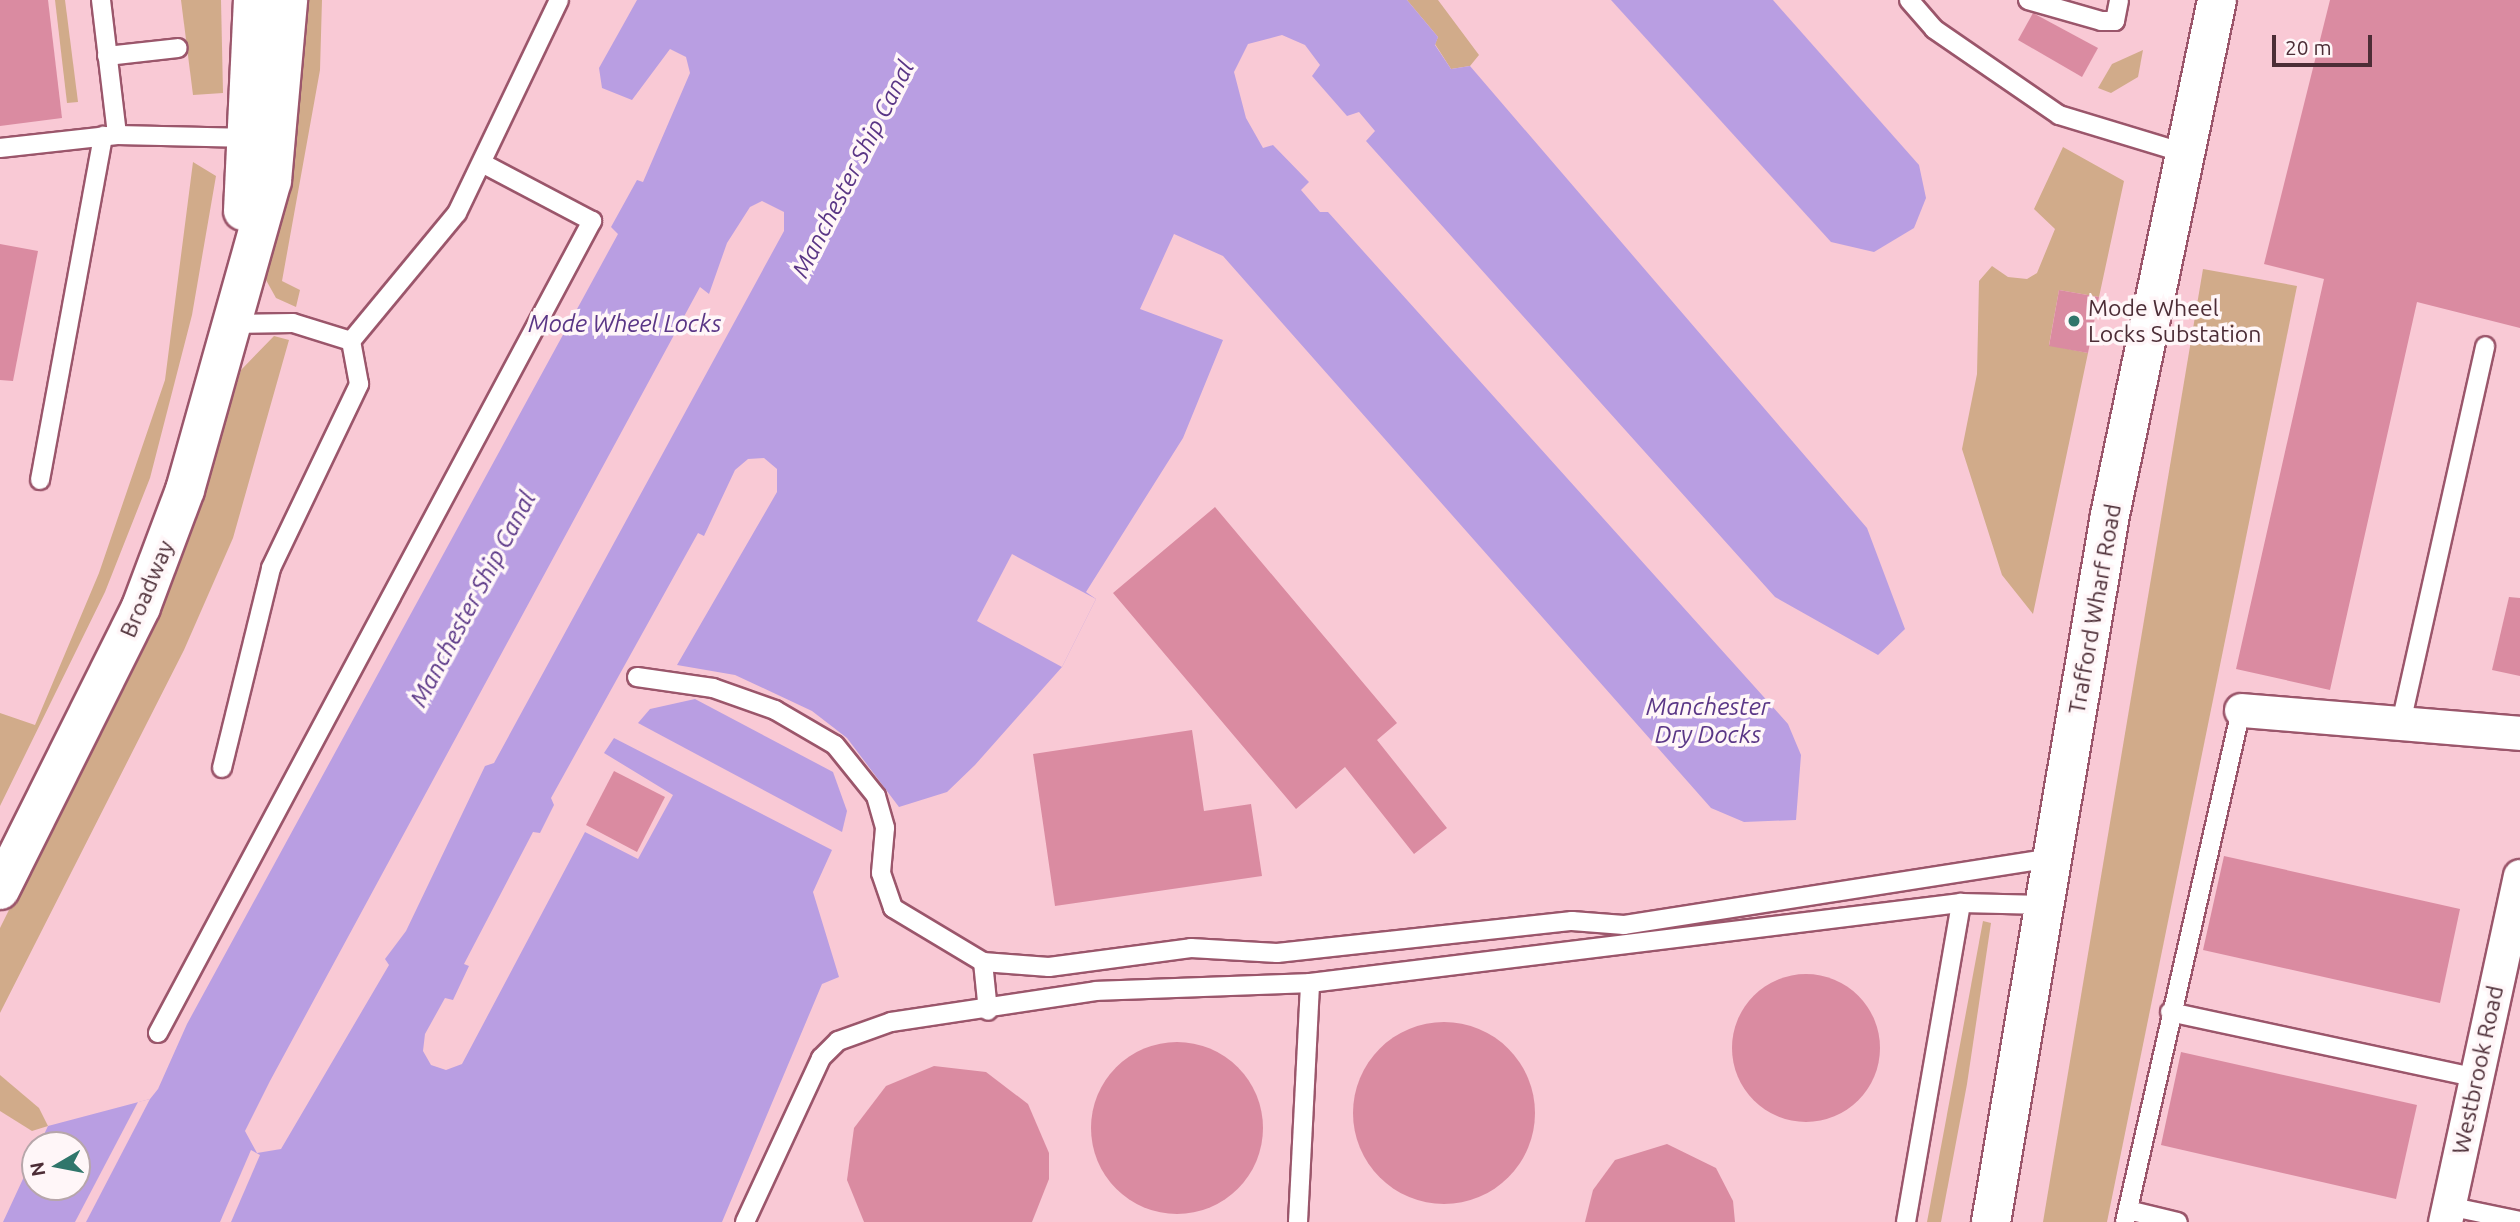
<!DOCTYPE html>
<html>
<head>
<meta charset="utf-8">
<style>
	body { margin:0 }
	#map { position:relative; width:2520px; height:1222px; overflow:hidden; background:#f9c9d5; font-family:Ubuntu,sans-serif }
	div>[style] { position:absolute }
	.green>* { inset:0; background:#d1ab8a }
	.water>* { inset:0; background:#b99ee2 }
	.pier>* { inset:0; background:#f9c9d5 }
	.building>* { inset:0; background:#da8ba1 }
	.round { border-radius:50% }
	.roads { filter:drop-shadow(2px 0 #9b566b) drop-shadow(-2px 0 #9b566b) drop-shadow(0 2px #9b566b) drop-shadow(0 -2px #9b566b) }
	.service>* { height:18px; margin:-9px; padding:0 9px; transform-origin:9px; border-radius:9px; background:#fff }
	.minor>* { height:33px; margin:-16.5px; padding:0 16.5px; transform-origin:16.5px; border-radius:16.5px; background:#fff }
	.tertiary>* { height:38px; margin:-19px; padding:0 19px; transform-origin:19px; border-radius:19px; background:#fff }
	.dots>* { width:19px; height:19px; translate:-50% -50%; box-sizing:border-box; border:4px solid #fff6f8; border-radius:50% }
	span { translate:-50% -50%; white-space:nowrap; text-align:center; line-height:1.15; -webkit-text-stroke:7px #fff6f8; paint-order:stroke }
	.poi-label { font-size:23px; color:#4c2d36 }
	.left { translate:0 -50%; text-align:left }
	.street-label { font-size:23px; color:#4c2d36 }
	.water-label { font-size:24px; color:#5a3686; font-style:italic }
	.north { position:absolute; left:21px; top:1131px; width:70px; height:70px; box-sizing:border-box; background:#fff6f8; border:2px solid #b7a6aa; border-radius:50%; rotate:260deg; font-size:19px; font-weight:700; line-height:28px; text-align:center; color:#4c2d36 }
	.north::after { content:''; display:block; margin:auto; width:24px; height:32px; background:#30766b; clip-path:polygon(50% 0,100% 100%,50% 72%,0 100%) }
	.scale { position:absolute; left:2272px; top:35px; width:100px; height:32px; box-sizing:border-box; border:4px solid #4c2d36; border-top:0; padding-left:9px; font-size:21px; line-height:24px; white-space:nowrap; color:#4c2d36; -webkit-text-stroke:5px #fff6f8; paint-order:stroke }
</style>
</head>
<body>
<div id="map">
	<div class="green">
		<i style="clip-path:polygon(55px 0,65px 0,78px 102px,67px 103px)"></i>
		<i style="clip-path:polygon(181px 0,221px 0,223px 93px,193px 95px)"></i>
		<i style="clip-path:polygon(299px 0,322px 0,320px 70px,282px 281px,300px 290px,296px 307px,276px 298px,266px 280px,291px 141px)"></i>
		<i style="clip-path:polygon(1407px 0,1438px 0,1479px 55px,1470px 66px,1451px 69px,1435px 44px,1438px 37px)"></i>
		<i style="clip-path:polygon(2143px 50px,2138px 77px,2111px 93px,2098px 88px,2112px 64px)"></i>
		<i style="clip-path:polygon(2063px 147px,2124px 181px,2099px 297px,2059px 290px,2049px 345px,2088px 353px,2033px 614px,2002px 575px,1962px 449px,1977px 374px,1979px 281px,1992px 266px,2008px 277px,2027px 279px,2037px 273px,2055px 229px,2034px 209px)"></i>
		<i style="clip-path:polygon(193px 162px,216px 176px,192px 315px,150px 478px,105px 592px,0 806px,0 713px,35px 725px,99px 573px,165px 380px)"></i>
		<i style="clip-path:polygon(2203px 269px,2297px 286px,2107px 1222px,2043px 1222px)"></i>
		<i style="clip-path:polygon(274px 336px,289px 340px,233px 538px,184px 650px,0 1013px,0 928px,155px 617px,205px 491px,241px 370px)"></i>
		<i style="clip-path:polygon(1983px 921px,1991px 923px,1967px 1084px,1941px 1222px,1927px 1222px)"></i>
		<i style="clip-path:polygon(0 1075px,39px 1108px,48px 1126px,32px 1131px,0 1111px)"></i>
	</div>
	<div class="water">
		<i style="clip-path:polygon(evenodd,637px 0,1407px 0,1438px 37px,1435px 45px,1451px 69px,1470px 66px,1867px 528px,1905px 629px,1878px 655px,1775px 597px,1366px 141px,1375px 131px,1359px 112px,1347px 116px,1312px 76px,1320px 65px,1305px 45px,1282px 35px,1248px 44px,1234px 72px,1246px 118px,1263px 148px,1273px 145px,1309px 182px,1301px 190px,1320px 212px,1328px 212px,1788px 724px,1801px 755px,1796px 820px,1744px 822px,1711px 808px,1223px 256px,1174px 234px,1140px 309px,1223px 340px,1183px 438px,1086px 592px,1096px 599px,1062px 667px,975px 765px,947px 792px,899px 807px,847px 738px,812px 711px,735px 675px,677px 665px,777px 492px,777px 469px,764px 458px,748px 459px,735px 470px,704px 536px,698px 533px,551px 798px,554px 805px,540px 833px,533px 832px,464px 964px,469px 966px,453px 1000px,445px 998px,425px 1034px,423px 1051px,431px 1065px,446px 1070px,462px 1064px,585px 832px,638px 859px,673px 795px,604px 753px,614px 738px,832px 850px,813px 892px,839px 977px,822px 984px,722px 1222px,3px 1222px,35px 1153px,35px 1187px,77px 1187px,77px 1145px,39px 1145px,48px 1126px,150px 1099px,158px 1089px,187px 1024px,618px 234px,611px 227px,637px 180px,643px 182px,690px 73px,686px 57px,670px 49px,632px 100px,602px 88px,599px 68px,637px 0,762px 201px,784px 212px,784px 231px,494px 763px,485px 766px,406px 931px,385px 959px,389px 965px,281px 1149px,257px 1153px,245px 1131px,270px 1081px,700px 287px,709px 294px,727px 243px,750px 207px,762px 201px)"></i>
		<i style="clip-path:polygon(1611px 0,1773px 0,1919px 165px,1926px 198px,1914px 228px,1874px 252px,1831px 242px)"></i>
		<i style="clip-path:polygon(695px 699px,833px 772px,847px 811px,842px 832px,638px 723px,650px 709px)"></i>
	</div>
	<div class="pier">
		<i style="clip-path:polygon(1012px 554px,1096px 599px,1062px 667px,977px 621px)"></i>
		<i style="clip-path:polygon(150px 1099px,86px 1222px,75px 1222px,138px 1102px)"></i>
		<i style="clip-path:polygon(251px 1150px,260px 1155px,231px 1222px,220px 1222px)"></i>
	</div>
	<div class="building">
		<i style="clip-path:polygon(0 0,48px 0,62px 118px,0 126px)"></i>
		<i style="clip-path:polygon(2330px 0,2520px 0,2520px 328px,2417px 302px,2330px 690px,2236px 669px,2324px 279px,2264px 264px)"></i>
		<i style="clip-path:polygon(2033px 13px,2098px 48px,2082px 77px,2018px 40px)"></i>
		<i style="clip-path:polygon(0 244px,38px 251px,13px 381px,0 380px)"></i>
		<i style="clip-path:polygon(2059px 290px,2099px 297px,2088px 353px,2049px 346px)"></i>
		<i style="clip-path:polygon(1215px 507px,1397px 723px,1377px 740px,1447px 828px,1414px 854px,1345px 767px,1296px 809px,1113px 593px)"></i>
		<i style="clip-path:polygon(2509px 597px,2520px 598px,2520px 676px,2492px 670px)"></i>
		<i style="clip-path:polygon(1192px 730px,1204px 811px,1251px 804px,1262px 876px,1055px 906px,1033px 754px)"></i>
		<i style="clip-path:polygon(614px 771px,665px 797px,637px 852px,586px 825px)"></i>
		<i style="clip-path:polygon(2224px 856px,2460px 909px,2440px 1003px,2203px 950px)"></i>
		<i class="round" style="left:1732px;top:974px;width:148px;height:148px"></i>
		<i class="round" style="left:1353px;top:1022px;width:182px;height:182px"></i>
		<i class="round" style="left:1091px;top:1042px;width:172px;height:172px"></i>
		<i style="clip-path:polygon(2181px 1052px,2417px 1105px,2396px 1199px,2161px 1145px)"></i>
		<i style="clip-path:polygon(934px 1066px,986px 1072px,1028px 1104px,1049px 1153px,1049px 1179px,1032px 1222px,864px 1222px,847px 1180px,854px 1128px,886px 1086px)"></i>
		<i style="clip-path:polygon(1667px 1144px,1716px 1168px,1733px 1201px,1735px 1222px,1585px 1222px,1593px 1190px,1615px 1160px)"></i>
	</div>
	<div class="roads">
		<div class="service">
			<i style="left:101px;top:0;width:136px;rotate:83.2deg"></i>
			<i style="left:1909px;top:0;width:38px;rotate:49deg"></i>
			<i style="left:1934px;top:29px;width:152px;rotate:34.5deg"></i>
			<i style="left:2059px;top:115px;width:131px;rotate:16.9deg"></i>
			<i style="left:2028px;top:0;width:76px;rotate:16deg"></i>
			<i style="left:2101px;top:21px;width:14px"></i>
			<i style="left:2115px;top:21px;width:21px;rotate:-79deg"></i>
			<i style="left:107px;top:56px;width:71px;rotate:-6.4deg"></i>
			<i style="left:0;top:148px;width:118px;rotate:-6.3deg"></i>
			<i style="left:117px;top:135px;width:134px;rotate:1.3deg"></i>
			<i style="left:231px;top:324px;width:62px;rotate:-0.9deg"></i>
			<i style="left:293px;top:323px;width:61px;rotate:17.2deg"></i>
			<i style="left:351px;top:341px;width:166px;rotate:-50.4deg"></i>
			<i style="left:457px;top:213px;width:236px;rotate:-64.4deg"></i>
			<i style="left:40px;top:480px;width:350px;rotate:-79.6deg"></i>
			<i style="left:637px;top:677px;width:77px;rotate:8.2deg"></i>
			<i style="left:713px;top:688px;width:66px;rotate:19.5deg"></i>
			<i style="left:775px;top:710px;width:69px;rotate:30.3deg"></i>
			<i style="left:835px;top:745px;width:65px;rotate:51.2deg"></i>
			<i style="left:876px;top:796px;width:33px;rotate:74deg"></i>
			<i style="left:885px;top:828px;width:45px;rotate:95.1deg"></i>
			<i style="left:881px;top:873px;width:37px;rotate:71deg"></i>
			<i style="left:893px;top:908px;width:105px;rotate:31deg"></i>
			<i style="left:983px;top:962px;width:66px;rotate:4.3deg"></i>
			<i style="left:1049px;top:967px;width:143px;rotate:-7.6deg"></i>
			<i style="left:1191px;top:948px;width:86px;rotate:3.3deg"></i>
			<i style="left:1277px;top:953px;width:297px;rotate:-6.2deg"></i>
			<i style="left:1572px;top:921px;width:52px;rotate:4.4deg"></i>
			<i style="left:1624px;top:925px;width:433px;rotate:-8.9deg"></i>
			<i style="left:2401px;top:723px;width:386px;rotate:-77.4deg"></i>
			<i style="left:222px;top:768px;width:206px;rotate:-76.2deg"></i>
			<i style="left:271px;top:568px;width:204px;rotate:-64.4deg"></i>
			<i style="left:359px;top:384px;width:44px;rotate:-100.5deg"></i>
			<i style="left:983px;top:962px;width:49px;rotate:84.2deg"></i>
			<i style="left:2170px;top:1012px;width:314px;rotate:12.1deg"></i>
			<i style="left:158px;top:1033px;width:921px;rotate:-61.88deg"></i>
			<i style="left:592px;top:221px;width:124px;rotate:-152.2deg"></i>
			<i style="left:2448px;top:1206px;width:74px;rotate:11.8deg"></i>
			<i style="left:2128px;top:1210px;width:51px;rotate:13.5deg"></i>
			<i style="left:745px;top:1222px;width:181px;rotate:-65.1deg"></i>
			<i style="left:821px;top:1058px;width:24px;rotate:-45deg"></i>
			<i style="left:838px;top:1041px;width:56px;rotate:-19.7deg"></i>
			<i style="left:891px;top:1022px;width:207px;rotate:-8.6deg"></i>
			<i style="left:1096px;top:991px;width:214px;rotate:-2.1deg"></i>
			<i style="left:1310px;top:983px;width:656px;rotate:-7.01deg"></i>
			<i style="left:1961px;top:903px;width:83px;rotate:1.4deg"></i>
			<i style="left:1298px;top:1222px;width:239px;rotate:-87.1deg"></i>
			<i style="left:1906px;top:1222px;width:324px;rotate:-80.2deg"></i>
			<i style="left:2125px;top:1222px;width:525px;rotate:-77.23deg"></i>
		</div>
		<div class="minor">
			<i style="left:2241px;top:710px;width:280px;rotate:4.7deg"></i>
			<i style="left:2445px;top:1222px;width:354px;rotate:-77.8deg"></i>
		</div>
		<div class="tertiary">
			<i style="left:243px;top:211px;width:211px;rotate:-87.3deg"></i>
			<i style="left:0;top:890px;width:316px;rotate:-63.5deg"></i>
			<i style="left:141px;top:607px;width:125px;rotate:-69.4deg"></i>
			<i style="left:185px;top:490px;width:321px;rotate:-74.3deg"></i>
			<i style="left:272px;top:181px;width:182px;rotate:-84.9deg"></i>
			<i style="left:1991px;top:1222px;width:717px;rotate:-80.45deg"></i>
			<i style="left:2110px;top:515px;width:526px;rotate:-78.26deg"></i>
		</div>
	</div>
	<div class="dots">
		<i style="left:2074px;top:321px;background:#30766b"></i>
	</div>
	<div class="poi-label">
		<span class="left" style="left:2088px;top:321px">Mode Wheel<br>Locks Substation</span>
	</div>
	<div class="street-label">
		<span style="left:147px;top:589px;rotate:-67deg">Broadway</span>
		<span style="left:2095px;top:609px;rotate:-80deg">Trafford Wharf Road</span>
		<span style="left:2478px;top:1070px;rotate:-78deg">Westbrook Road</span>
	</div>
	<div class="water-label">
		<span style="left:853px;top:169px;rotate:-63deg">Manchester Ship Canal</span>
		<span style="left:625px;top:324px">Mode Wheel Locks</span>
		<span style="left:473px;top:599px;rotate:-62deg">Manchester Ship Canal</span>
		<span style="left:1708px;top:721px">Manchester<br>Dry Docks</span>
	</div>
	<div class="north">N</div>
	<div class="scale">20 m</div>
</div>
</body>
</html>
